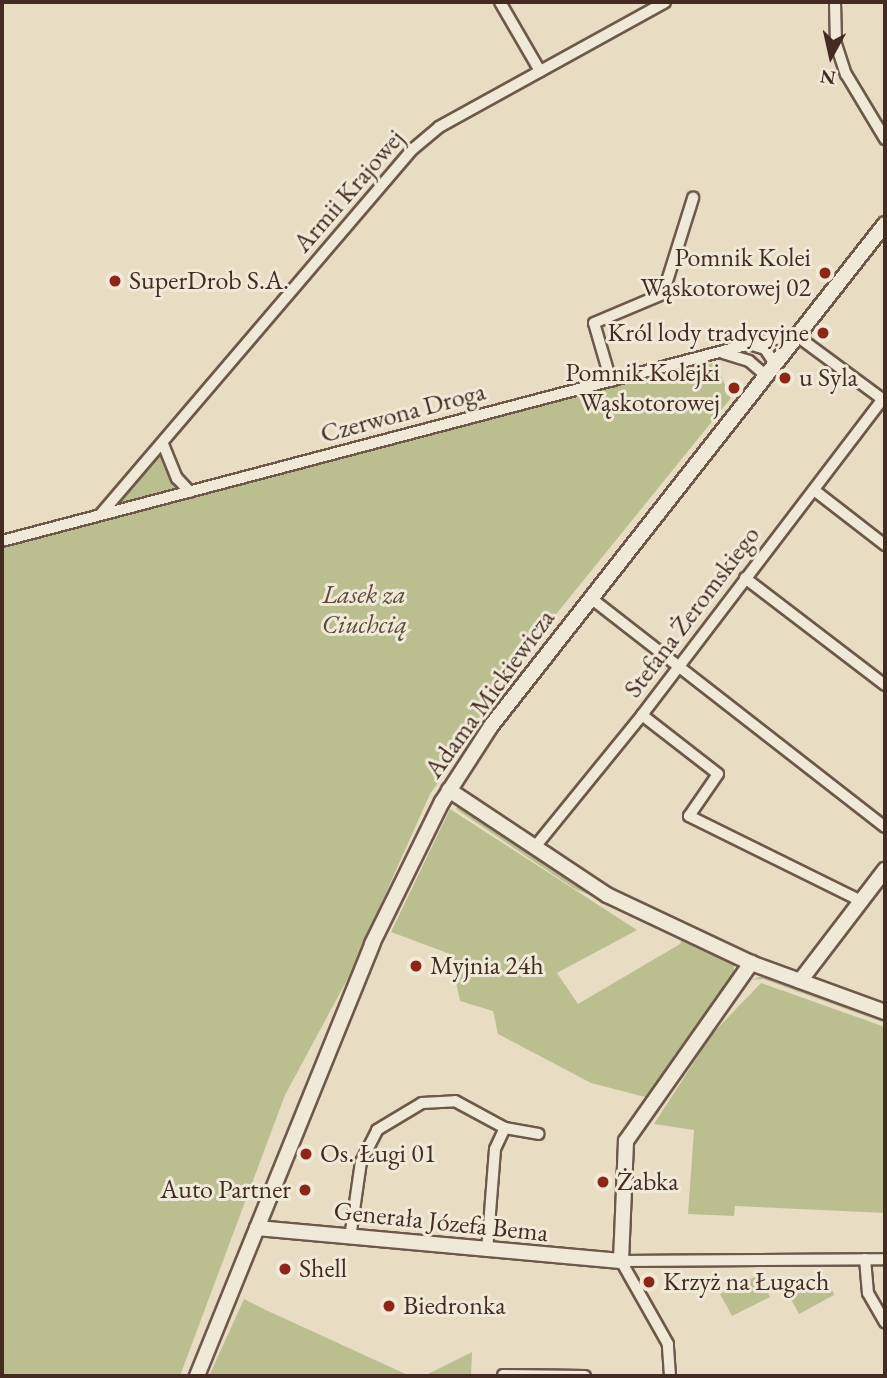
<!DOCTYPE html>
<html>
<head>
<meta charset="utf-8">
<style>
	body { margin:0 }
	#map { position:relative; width:887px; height:1378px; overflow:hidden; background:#e8ddc3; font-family:"EB Garamond",serif }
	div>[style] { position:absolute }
	.green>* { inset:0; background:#bbbf90 }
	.roads { filter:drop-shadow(2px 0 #6d584a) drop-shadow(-2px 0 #6d584a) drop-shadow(0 2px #6d584a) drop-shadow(0 -2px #6d584a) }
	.street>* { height:10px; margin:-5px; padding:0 5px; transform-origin:5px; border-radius:5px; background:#f0e9d8 }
	.secondary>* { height:14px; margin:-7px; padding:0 7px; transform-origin:7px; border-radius:7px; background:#f0e9d8 }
	.dots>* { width:19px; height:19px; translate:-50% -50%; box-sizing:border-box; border:4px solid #f0e9d8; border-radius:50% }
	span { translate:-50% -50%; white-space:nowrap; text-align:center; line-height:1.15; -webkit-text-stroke:6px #f0e9d8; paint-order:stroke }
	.street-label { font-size:26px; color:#442b22 }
	.poi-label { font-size:26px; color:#442b22 }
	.right { translate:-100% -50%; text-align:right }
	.left { translate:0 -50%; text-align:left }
	.park-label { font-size:26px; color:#5c4938; font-style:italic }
	.frame { position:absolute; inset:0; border:4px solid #442b22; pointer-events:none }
	.north { position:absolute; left:796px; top:21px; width:70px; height:70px; -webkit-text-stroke:5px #f0e9d8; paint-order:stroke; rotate:188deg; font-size:19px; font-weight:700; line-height:28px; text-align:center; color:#442b22 }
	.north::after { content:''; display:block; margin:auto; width:24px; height:32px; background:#442b22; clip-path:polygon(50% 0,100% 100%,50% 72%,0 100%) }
</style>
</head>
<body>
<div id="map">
	<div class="green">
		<i style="clip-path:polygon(715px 363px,731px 398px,553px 618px,430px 794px,347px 980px,285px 1095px,180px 1376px,2px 1376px,2px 541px,100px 515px,163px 444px,190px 492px,611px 381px)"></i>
		<i style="clip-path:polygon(460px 803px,624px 909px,575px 889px,456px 809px)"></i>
		<i style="clip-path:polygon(450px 809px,637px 930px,557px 973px,578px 1004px,680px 944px,683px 936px,734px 964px,734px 976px,649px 1098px,591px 1083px,498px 1034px,493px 1011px,460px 1001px,450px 954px,391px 932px)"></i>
		<i style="clip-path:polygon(762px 976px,871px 1013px,885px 1023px,763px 979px,751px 980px)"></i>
		<i style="clip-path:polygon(761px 983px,885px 1027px,885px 1213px,735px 1206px,734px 1216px,688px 1214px,694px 1130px,654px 1124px,712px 1034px)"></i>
		<i style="clip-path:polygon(759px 1275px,770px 1297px,732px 1316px,720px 1294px)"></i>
		<i style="clip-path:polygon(781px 1281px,831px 1287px,834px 1295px,799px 1314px)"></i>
		<i style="clip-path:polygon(244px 1299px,268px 1311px,410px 1376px,209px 1376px)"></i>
		<i style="clip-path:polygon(472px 1352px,471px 1376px,424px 1376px)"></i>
	</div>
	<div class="roads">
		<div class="street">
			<i style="left:500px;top:2px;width:80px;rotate:59.9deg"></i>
			<i style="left:835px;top:2px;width:42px;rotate:88.6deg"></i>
			<i style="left:836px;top:44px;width:32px;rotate:72deg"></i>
			<i style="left:846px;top:74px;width:76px;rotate:59deg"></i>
			<i style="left:749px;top:344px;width:17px;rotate:17deg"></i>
			<i style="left:765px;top:349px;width:18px;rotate:56deg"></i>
			<i style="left:723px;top:353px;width:27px;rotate:17deg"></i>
			<i style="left:749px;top:361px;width:23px;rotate:41deg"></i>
			<i style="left:611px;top:381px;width:60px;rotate:-106.3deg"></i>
			<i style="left:594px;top:323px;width:75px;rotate:-22.8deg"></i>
			<i style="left:663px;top:294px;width:101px;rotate:-72.6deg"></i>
			<i style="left:163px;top:444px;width:37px;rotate:68deg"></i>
			<i style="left:177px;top:478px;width:19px;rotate:47deg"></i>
			<i style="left:814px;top:490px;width:90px;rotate:37.8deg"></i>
			<i style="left:100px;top:515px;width:482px;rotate:-49.5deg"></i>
			<i style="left:413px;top:149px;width:34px;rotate:-40deg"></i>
			<i style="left:439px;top:127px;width:258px;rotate:-28.9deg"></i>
			<i style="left:2px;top:541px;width:785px;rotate:-14.76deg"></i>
			<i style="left:761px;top:341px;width:36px;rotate:-8deg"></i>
			<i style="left:797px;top:336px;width:109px;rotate:36.5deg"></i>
			<i style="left:745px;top:578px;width:176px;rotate:37.4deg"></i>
			<i style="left:592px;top:599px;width:371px;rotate:37.9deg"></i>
			<i style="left:642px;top:715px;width:96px;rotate:37.8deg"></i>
			<i style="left:718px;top:774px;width:51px;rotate:124.6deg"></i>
			<i style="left:689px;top:816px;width:192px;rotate:26.3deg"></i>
			<i style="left:534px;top:848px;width:171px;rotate:-50.9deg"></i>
			<i style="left:642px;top:715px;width:396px;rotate:-52.7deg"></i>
			<i style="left:350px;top:1238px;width:77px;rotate:-81.8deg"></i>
			<i style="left:361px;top:1162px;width:36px;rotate:-63deg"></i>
			<i style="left:377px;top:1130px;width:52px;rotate:-31deg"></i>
			<i style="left:422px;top:1103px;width:33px;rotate:-3deg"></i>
			<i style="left:455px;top:1101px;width:57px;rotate:28.4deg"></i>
			<i style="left:505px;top:1128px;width:34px;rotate:10deg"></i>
			<i style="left:487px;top:1251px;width:102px;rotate:-85.5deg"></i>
			<i style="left:495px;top:1149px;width:23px;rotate:-65deg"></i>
			<i style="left:865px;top:1259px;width:34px;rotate:85deg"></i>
			<i style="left:868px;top:1293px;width:34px;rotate:60deg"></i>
			<i style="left:503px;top:1375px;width:82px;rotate:0.7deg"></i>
			<i style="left:670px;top:1376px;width:32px;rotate:-94deg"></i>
			<i style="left:668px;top:1344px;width:95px;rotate:-119.5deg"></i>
			<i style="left:621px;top:1261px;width:264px;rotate:-0.4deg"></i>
		</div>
		<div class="secondary">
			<i style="left:449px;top:790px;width:190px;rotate:33.6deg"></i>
			<i style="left:607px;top:895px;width:159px;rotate:25.3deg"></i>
			<i style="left:751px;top:963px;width:143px;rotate:20.1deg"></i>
			<i style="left:800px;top:981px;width:140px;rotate:-52.6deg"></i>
			<i style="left:257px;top:1228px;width:365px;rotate:5.2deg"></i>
			<i style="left:621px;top:1261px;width:120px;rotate:-87.6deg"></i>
			<i style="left:626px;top:1141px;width:218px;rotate:-54.9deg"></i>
			<i style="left:197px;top:1376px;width:466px;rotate:-67.9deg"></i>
			<i style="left:372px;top:944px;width:158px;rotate:-63.8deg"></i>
			<i style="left:442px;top:802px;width:90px;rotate:-57.2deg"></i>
			<i style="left:491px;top:726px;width:638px;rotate:-51.87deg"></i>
		</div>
	</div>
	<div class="dots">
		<i style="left:825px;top:273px;background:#8f2418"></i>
		<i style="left:115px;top:281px;background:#8f2418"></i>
		<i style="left:823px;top:333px;background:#8f2418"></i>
		<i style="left:785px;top:378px;background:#8f2418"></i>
		<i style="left:734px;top:388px;background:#8f2418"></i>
		<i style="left:416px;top:966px;background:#8f2418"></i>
		<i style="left:306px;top:1154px;background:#8f2418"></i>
		<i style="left:603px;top:1182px;background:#8f2418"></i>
		<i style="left:305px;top:1190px;background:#8f2418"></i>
		<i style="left:285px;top:1269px;background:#8f2418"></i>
		<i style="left:649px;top:1282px;background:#8f2418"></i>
		<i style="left:389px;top:1306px;background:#8f2418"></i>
	</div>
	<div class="street-label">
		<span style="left:349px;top:191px;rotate:-49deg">Armii Krajowej</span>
		<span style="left:403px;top:413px;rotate:-15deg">Czerwona Droga</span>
		<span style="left:692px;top:612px;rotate:-53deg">Stefana Żeromskiego</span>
		<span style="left:490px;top:694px;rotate:-54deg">Adama Mickiewicza</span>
		<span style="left:441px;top:1222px;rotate:6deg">Generała Józefa Bema</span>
	</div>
	<div class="poi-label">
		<span class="right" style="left:811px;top:273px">Pomnik Kolei<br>Wąskotorowej 02</span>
		<span class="left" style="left:129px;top:281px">SuperDrob S.A.</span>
		<span class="right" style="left:809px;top:333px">Król lody tradycyjne</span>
		<span class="right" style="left:720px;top:388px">Pomnik Kolejki<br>Wąskotorowej</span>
		<span class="left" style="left:799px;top:378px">u Syla</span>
		<span class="left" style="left:430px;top:966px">Myjnia 24h</span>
		<span class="left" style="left:320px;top:1154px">Os. Ługi 01</span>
		<span class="left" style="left:617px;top:1182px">Żabka</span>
		<span class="right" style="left:291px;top:1190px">Auto Partner</span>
		<span class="left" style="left:299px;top:1269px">Shell</span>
		<span class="left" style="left:663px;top:1282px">Krzyż na Ługach</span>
		<span class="left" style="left:403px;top:1306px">Biedronka</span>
	</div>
	<div class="park-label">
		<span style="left:364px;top:610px">Lasek za<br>Ciuchcią</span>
	</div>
	<div class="frame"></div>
	<div class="north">N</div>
</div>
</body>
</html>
